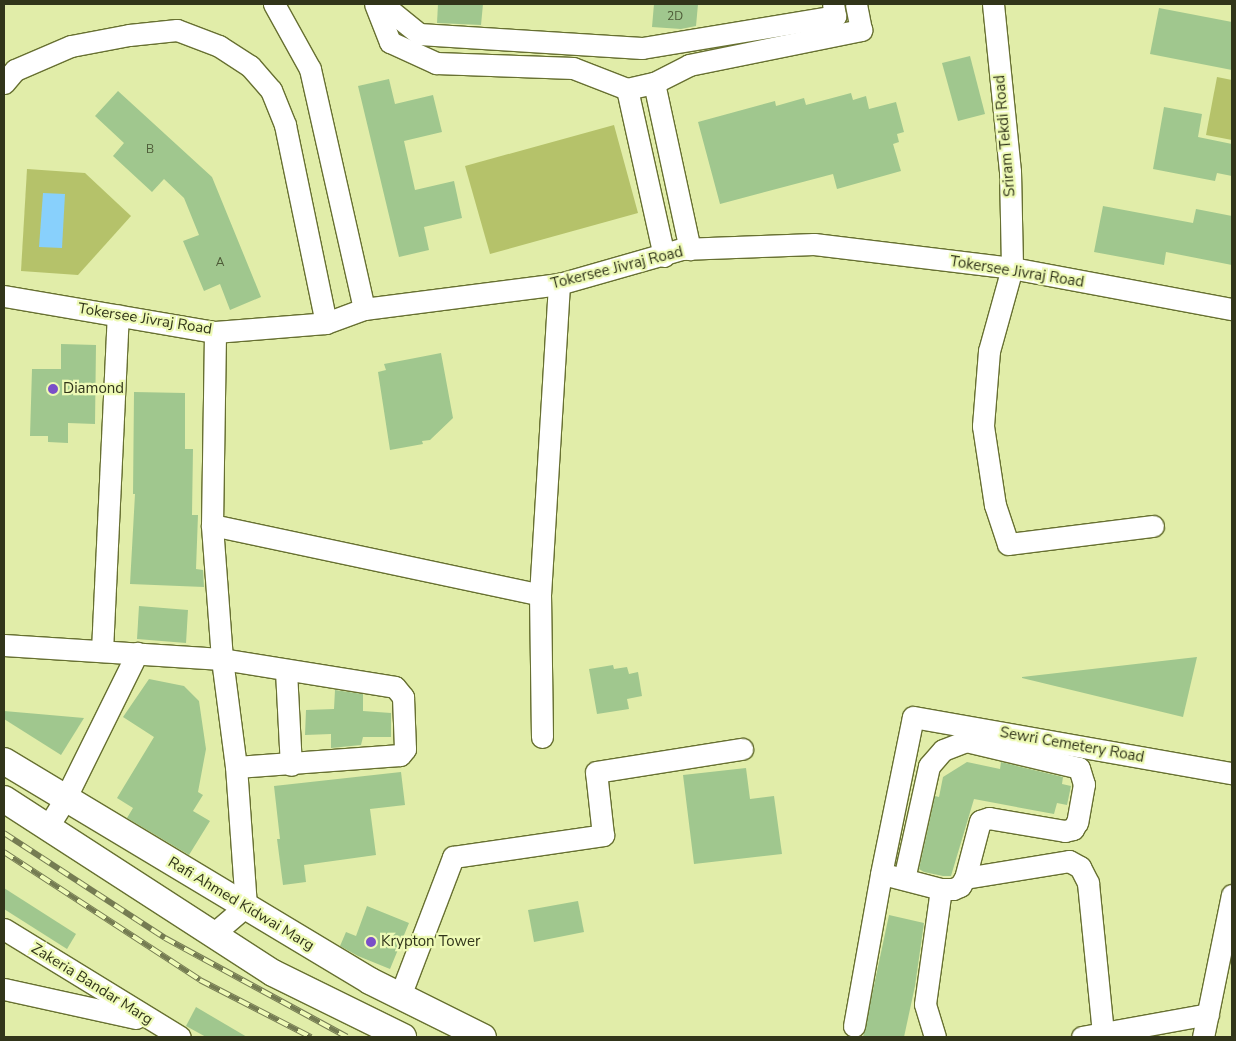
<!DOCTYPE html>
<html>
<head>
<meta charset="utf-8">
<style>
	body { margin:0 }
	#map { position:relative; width:1236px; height:1041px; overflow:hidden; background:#e1eda9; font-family:"Nunito Sans",sans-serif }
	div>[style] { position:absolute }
	.green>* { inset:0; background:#b5c26a }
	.water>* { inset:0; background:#88d0fc }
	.building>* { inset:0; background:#a0c78e }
	.roads { filter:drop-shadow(1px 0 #677031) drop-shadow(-1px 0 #677031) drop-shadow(0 1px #677031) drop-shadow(0 -1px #677031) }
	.minor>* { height:21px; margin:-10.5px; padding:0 10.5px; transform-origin:10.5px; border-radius:10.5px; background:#fff }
	.major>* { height:26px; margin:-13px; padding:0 13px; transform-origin:13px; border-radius:13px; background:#fff }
	.rail>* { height:5.5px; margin-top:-2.75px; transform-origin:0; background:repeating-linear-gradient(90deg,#eefab6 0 11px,#757c52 0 22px); box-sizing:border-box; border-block:1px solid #757c52 }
	.dots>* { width:14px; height:14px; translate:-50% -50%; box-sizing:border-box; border:2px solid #eefab6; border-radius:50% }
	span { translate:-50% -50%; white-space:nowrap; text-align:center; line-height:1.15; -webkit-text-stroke:4.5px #eefab6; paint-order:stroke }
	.number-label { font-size:12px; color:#4d5a37 }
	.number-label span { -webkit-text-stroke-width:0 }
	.street-label { font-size:15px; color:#31351a }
	.poi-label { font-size:15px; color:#31351a }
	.left { translate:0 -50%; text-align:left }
	.frame { position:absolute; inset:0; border:5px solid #31351a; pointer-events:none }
</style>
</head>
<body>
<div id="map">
	<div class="green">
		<i style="clip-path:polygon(1217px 77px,1232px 80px,1232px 140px,1206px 135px)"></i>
		<i style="clip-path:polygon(614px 125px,638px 213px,490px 254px,465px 166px)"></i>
		<i style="clip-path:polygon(27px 169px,85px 173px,131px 216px,78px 275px,21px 271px)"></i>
	</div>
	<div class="water">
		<i style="clip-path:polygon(43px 193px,65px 194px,62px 248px,39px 247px)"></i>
	</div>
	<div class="building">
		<i style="clip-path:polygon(438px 4px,483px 4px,481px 25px,437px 23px)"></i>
		<i style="clip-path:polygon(654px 4px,698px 4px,696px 26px,681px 29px,652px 27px)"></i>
		<i style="clip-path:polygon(1159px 8px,1232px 22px,1232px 70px,1150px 54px)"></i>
		<i style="clip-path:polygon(970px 56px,985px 114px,958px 121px,942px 63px)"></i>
		<i style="clip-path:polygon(389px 79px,395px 104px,433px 95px,442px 132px,404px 141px,415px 190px,454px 181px,462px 218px,424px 227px,429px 250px,399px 257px,358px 86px)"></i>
		<i style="clip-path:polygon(118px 91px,212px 177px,261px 297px,230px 310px,220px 284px,204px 291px,183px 241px,199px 235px,184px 198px,164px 179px,152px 192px,113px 156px,124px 143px,95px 116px)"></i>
		<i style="clip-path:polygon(851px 93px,853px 100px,866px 96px,869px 109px,896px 102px,904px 132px,897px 134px,899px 142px,893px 144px,901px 171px,837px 189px,833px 174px,720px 204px,698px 122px,775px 101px,776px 106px,804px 98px,806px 105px)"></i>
		<i style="clip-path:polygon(1164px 107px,1202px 114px,1198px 137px,1232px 144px,1232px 176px,1217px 173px,1215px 181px,1153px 169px)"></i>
		<i style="clip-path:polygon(1103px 206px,1193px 223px,1196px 209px,1232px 216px,1232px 265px,1166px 252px,1164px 265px,1094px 252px)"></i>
		<i style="clip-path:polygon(61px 344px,96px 345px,95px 424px,68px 423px,68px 443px,48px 442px,48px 436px,30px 436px,32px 369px,61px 369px)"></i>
		<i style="clip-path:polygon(441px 353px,453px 418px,430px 440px,422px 441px,423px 444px,390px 450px,378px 372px,386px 370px,384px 364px)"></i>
		<i style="clip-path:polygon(134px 392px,185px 393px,185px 449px,193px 449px,192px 515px,198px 515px,196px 569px,203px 570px,204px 587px,130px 584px,135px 494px,133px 494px)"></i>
		<i style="clip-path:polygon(139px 606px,188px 610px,186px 643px,137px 639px)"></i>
		<i style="clip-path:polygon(1197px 657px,1183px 717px,1022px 678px,1022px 677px)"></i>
		<i style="clip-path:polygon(613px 665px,614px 669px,627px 667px,629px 674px,638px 672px,642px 696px,627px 699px,629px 709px,597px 714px,589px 669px)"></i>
		<i style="clip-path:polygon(149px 679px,184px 686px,199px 701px,206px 749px,198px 792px,203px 795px,193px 811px,210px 821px,189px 855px,127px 818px,133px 808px,117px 798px,154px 737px,123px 717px)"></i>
		<i style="clip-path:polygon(335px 690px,363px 694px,363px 711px,391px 713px,391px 737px,363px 737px,361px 745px,331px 748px,331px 734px,305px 735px,306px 710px,334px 709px)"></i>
		<i style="clip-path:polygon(4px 711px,84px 718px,61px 755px,4px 719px)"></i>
		<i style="clip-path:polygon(967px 762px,1000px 769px,1001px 762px,1063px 777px,1062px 784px,1071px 786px,1067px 805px,1057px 803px,1054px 814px,974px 799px,951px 876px,943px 876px,924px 872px,919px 869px,935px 796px,939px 797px,943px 777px)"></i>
		<i style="clip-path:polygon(746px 768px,750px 799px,774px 796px,782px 854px,694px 864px,683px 775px)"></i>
		<i style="clip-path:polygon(401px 772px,405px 805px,370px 809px,376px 855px,304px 865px,306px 882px,283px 885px,277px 839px,280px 839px,274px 786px)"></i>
		<i style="clip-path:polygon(4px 888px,76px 934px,67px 949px,4px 909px)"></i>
		<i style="clip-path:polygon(578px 901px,584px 932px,534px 942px,528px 910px)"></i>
		<i style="clip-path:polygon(367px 906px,409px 923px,390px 969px,358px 956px,340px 946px,346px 932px,356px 936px)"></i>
		<i style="clip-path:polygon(889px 915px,924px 923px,915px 986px,904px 1037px,863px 1037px)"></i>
		<i style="clip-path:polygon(196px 1007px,247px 1037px,206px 1037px,186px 1026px)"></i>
	</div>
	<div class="roads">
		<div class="minor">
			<i style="left:274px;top:4px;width:74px;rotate:61deg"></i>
			<i style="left:310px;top:69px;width:246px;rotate:77.3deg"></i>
			<i style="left:375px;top:4px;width:41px;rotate:68.5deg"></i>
			<i style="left:390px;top:42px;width:51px;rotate:24.5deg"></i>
			<i style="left:436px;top:63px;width:137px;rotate:2.1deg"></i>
			<i style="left:573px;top:68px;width:58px;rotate:21.3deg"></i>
			<i style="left:627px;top:89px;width:28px;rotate:-13deg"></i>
			<i style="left:654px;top:83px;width:39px;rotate:-27deg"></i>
			<i style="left:689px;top:65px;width:176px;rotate:-11.5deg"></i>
			<i style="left:861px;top:30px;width:26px;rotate:-101deg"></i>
			<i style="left:382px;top:4px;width:48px;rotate:39deg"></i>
			<i style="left:419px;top:34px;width:223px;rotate:3.6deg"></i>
			<i style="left:642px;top:48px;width:196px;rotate:-9.4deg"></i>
			<i style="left:835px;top:16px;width:12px;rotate:-99deg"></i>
			<i style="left:993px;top:4px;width:168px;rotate:84.2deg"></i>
			<i style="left:1010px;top:171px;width:97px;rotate:88.8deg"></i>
			<i style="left:1012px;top:268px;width:86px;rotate:105.5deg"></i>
			<i style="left:989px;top:351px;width:75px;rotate:94.6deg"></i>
			<i style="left:983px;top:426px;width:80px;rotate:81.4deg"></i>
			<i style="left:995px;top:505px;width:41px;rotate:71.6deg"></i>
			<i style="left:1008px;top:544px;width:146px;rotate:-7.1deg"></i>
			<i style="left:4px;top:83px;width:17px;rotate:-50deg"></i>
			<i style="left:15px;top:70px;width:61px;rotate:-23.2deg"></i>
			<i style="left:71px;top:46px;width:59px;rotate:-10.7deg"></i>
			<i style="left:129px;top:35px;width:48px;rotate:-5.9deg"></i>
			<i style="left:177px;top:30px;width:45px;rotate:20.9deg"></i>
			<i style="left:219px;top:46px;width:37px;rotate:33deg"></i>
			<i style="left:250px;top:66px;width:32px;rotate:49deg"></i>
			<i style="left:271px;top:90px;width:38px;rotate:68deg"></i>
			<i style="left:285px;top:125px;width:202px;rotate:78.3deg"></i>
			<i style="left:654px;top:83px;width:170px;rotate:77.8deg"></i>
			<i style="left:627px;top:89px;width:171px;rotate:77.5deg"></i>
			<i style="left:4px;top:296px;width:214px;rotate:9.7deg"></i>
			<i style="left:215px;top:332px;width:111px;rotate:-4.6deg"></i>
			<i style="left:326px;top:323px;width:40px;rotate:-20.2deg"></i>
			<i style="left:364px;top:309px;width:197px;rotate:-7.3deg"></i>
			<i style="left:559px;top:284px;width:128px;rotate:-15.9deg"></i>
			<i style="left:682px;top:249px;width:132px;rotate:-2.2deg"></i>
			<i style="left:814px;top:244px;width:199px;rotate:6.9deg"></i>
			<i style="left:1012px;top:268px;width:224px;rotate:10.6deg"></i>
			<i style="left:212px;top:525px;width:335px;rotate:12deg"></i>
			<i style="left:4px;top:645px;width:218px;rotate:3.7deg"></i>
			<i style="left:222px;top:659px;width:175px;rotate:9.2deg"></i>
			<i style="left:395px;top:687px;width:13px;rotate:51deg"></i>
			<i style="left:403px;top:697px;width:52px;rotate:87.8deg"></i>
			<i style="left:405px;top:749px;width:8px;rotate:130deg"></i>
			<i style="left:400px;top:755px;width:164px;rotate:175.8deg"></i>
			<i style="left:102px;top:651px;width:336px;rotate:-87.3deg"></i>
			<i style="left:286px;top:671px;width:94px;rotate:87deg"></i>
			<i style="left:542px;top:737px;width:142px;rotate:-90.8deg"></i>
			<i style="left:540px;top:595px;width:312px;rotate:-86.5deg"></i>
			<i style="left:47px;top:828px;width:34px;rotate:-58deg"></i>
			<i style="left:65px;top:799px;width:163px;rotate:-63.7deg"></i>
			<i style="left:891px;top:876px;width:52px;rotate:14.6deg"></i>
			<i style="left:904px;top:879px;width:116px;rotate:-77.5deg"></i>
			<i style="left:929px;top:766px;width:21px;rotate:-49deg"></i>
			<i style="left:943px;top:750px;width:25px;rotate:-21deg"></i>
			<i style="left:966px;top:741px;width:116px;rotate:13.4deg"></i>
			<i style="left:1079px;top:768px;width:17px;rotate:73deg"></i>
			<i style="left:1084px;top:784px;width:39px;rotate:100deg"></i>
			<i style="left:1077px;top:822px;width:8px;rotate:120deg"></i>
			<i style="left:1073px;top:829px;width:8px;rotate:166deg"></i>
			<i style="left:1065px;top:831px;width:77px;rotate:-170.3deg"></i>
			<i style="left:989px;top:818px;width:9px;rotate:162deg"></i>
			<i style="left:980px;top:821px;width:59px;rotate:104.7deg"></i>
			<i style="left:4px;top:929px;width:206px;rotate:31.5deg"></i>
			<i style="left:212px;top:935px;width:45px;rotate:-40.5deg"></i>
			<i style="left:246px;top:906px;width:139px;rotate:-94.1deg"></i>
			<i style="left:236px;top:767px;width:109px;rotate:-97.4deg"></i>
			<i style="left:222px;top:659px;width:134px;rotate:-94.3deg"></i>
			<i style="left:212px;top:525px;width:193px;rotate:-89.1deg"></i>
			<i style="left:4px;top:989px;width:135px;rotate:12.4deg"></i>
			<i style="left:400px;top:996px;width:149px;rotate:-69.1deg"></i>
			<i style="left:453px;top:857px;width:152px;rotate:-8.3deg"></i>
			<i style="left:603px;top:835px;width:63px;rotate:-96.3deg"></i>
			<i style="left:596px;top:772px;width:148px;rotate:-9deg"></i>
			<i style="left:854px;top:1026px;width:154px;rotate:-79.9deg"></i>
			<i style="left:881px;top:874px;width:160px;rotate:-78.5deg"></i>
			<i style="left:913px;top:717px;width:324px;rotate:10deg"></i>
			<i style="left:935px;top:1037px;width:34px;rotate:-107deg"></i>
			<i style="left:925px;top:1004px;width:116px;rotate:-82.1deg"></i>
			<i style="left:941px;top:889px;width:12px"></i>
			<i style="left:953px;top:889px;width:8px;rotate:-23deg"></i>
			<i style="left:960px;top:886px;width:9px;rotate:-58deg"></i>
			<i style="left:965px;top:878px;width:105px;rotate:-9.3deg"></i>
			<i style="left:1069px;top:861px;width:13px;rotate:29deg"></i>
			<i style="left:1080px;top:867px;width:18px;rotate:63deg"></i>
			<i style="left:1088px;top:883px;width:151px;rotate:84.3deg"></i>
			<i style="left:1082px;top:1037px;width:128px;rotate:-10.3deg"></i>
			<i style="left:1203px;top:1037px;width:145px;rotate:-78.5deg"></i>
		</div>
		<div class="major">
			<i style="left:4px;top:761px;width:427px;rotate:31deg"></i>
			<i style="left:370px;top:981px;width:126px;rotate:26.4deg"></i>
			<i style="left:4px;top:799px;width:320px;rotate:32.9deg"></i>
			<i style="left:273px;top:973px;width:145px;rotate:26.2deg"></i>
		</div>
	</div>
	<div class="rail">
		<i style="left:4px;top:833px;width:192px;rotate:33.1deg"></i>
		<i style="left:165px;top:938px;width:207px;rotate:28.5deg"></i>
		<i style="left:4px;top:852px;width:234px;rotate:33.1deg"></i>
		<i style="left:200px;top:980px;width:125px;rotate:27.2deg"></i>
	</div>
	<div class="dots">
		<i style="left:53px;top:389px;background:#7a4fc8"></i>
		<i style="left:371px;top:942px;background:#7a4fc8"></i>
	</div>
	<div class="number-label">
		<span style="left:675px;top:17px">2D</span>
		<span style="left:150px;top:150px">B</span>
		<span style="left:220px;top:263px">A</span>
	</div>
	<div class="street-label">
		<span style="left:1005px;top:136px;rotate:-95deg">Sriram Tekdi Road</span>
		<span style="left:617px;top:268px;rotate:-14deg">Tokersee Jivraj Road</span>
		<span style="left:1017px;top:272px;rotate:9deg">Tokersee Jivraj Road</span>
		<span style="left:145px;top:319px;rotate:9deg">Tokersee Jivraj Road</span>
		<span style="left:1072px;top:745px;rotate:10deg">Sewri Cemetery Road</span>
		<span style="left:241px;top:904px;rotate:31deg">Rafi Ahmed Kidwai Marg</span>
		<span style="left:92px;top:984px;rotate:32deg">Zakeria Bandar Marg</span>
	</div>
	<div class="poi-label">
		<span class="left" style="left:63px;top:389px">Diamond</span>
		<span class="left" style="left:381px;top:942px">Krypton Tower</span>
	</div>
	<div class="frame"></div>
</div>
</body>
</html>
